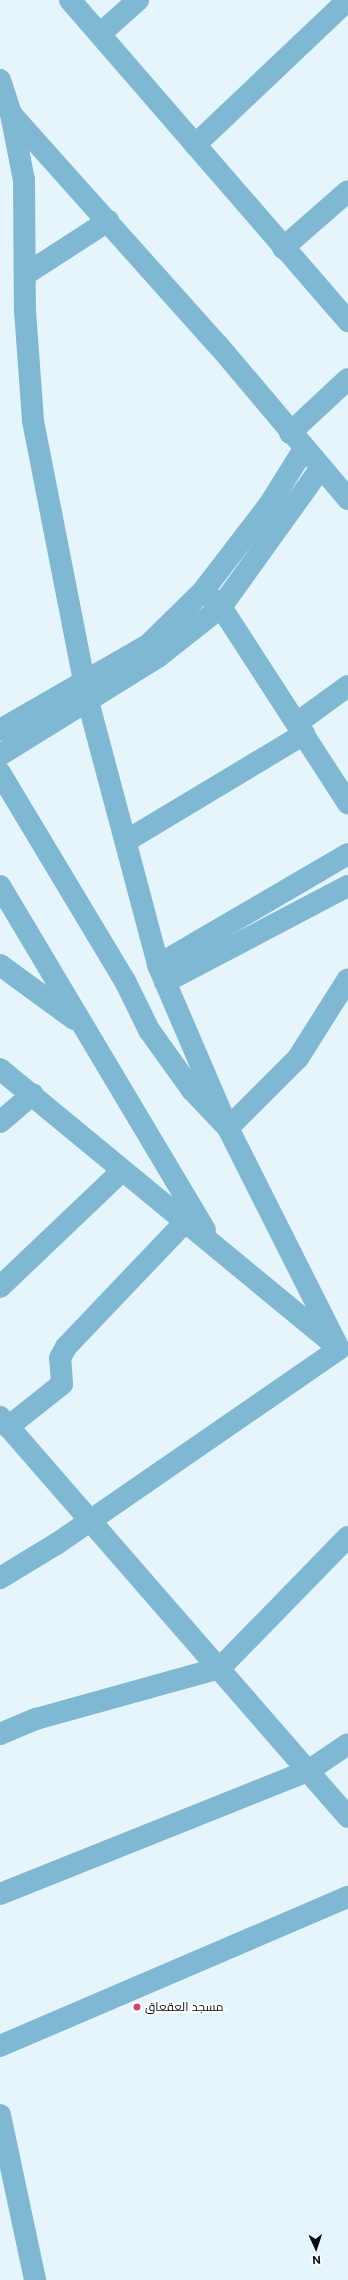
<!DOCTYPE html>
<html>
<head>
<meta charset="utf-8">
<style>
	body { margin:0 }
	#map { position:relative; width:348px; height:2280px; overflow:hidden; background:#e6f5fc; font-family:Inter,Cairo,sans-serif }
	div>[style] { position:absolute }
	.minor>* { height:22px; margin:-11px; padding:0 11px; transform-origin:11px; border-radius:11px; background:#7fb8d3 }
	.dots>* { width:11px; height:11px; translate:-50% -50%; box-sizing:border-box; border:2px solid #fff; border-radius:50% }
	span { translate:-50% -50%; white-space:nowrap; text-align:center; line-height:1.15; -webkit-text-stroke:3px #fff; paint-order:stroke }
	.poi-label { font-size:12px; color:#060d11 }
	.left { translate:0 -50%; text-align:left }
	.north { position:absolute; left:296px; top:2228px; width:40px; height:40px; -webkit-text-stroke:3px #fff; paint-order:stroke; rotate:177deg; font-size:11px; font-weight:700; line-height:16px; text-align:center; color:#060d11 }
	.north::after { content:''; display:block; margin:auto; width:14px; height:18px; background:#060d11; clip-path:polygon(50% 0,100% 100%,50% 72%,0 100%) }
</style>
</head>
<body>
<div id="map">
	<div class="minor">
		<i style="left:70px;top:0;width:425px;rotate:49.1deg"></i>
		<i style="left:100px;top:34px;width:51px;rotate:-41.8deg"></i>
		<i style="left:0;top:80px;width:36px;rotate:72deg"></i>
		<i style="left:11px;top:114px;width:67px;rotate:78.9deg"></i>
		<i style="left:24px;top:180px;width:131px;rotate:89.6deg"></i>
		<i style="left:25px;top:311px;width:110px;rotate:85.8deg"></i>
		<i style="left:33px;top:421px;width:285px;rotate:78.9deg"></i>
		<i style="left:88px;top:701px;width:273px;rotate:75.1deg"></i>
		<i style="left:158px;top:965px;width:177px;rotate:66.8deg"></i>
		<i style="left:228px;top:1128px;width:247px;rotate:63.3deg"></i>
		<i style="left:339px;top:1349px;width:344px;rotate:145.4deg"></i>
		<i style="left:56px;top:1544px;width:66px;rotate:148.7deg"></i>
		<i style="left:12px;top:115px;width:309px;rotate:48.2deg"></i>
		<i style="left:218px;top:345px;width:202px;rotate:49.8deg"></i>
		<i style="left:195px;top:145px;width:211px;rotate:-43.5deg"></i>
		<i style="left:283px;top:248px;width:86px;rotate:-41.2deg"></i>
		<i style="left:26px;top:274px;width:98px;rotate:-32.9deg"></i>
		<i style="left:290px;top:433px;width:79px;rotate:-43deg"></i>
		<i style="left:210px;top:597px;width:15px;rotate:42deg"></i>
		<i style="left:221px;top:607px;width:234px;rotate:57.1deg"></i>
		<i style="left:297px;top:723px;width:63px;rotate:-36deg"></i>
		<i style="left:0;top:730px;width:171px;rotate:-29.9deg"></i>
		<i style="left:148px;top:645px;width:77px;rotate:-44.5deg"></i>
		<i style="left:203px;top:591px;width:108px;rotate:-52.5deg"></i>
		<i style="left:269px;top:505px;width:66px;rotate:-58deg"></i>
		<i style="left:0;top:755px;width:186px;rotate:-31.8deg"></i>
		<i style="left:158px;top:657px;width:80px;rotate:-38.4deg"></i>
		<i style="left:221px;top:607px;width:171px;rotate:-54.3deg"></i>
		<i style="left:0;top:773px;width:243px;rotate:59deg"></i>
		<i style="left:125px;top:981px;width:55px;rotate:63.9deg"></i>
		<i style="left:149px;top:1030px;width:74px;rotate:54.4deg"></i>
		<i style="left:192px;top:1090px;width:52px;rotate:46.5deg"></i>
		<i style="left:228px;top:1128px;width:99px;rotate:-45deg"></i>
		<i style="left:298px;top:1058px;width:93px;rotate:-57.7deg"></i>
		<i style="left:126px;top:841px;width:208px;rotate:-31deg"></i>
		<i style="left:0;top:886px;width:400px;rotate:59.2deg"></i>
		<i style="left:0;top:965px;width:92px;rotate:36.1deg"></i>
		<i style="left:158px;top:965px;width:220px;rotate:-30.3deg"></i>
		<i style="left:165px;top:982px;width:207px;rotate:-27.7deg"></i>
		<i style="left:0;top:1069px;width:430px;rotate:39.5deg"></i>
		<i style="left:0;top:1122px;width:43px;rotate:-40.3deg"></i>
		<i style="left:0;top:1287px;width:168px;rotate:-43.6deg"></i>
		<i style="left:0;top:1417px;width:530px;rotate:48.98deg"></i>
		<i style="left:8px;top:1427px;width:69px;rotate:-38.5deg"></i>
		<i style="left:62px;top:1384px;width:26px;rotate:-94deg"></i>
		<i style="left:60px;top:1358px;width:13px;rotate:-61deg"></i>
		<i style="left:66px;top:1347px;width:174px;rotate:-46.4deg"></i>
		<i style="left:0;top:1734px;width:39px;rotate:-23deg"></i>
		<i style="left:36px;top:1719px;width:191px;rotate:-15.5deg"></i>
		<i style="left:220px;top:1668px;width:183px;rotate:-45.7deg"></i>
		<i style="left:0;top:1894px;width:332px;rotate:-21.8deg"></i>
		<i style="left:308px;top:1771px;width:48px;rotate:-34deg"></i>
		<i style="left:0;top:2046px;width:379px;rotate:-23.2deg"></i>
		<i style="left:0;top:2115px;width:169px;rotate:78deg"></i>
	</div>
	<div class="dots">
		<i style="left:137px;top:2007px;background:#d24573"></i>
	</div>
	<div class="poi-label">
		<span class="left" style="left:145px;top:2007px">مسجد العقعاق</span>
	</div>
	<div class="north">N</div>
</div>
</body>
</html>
